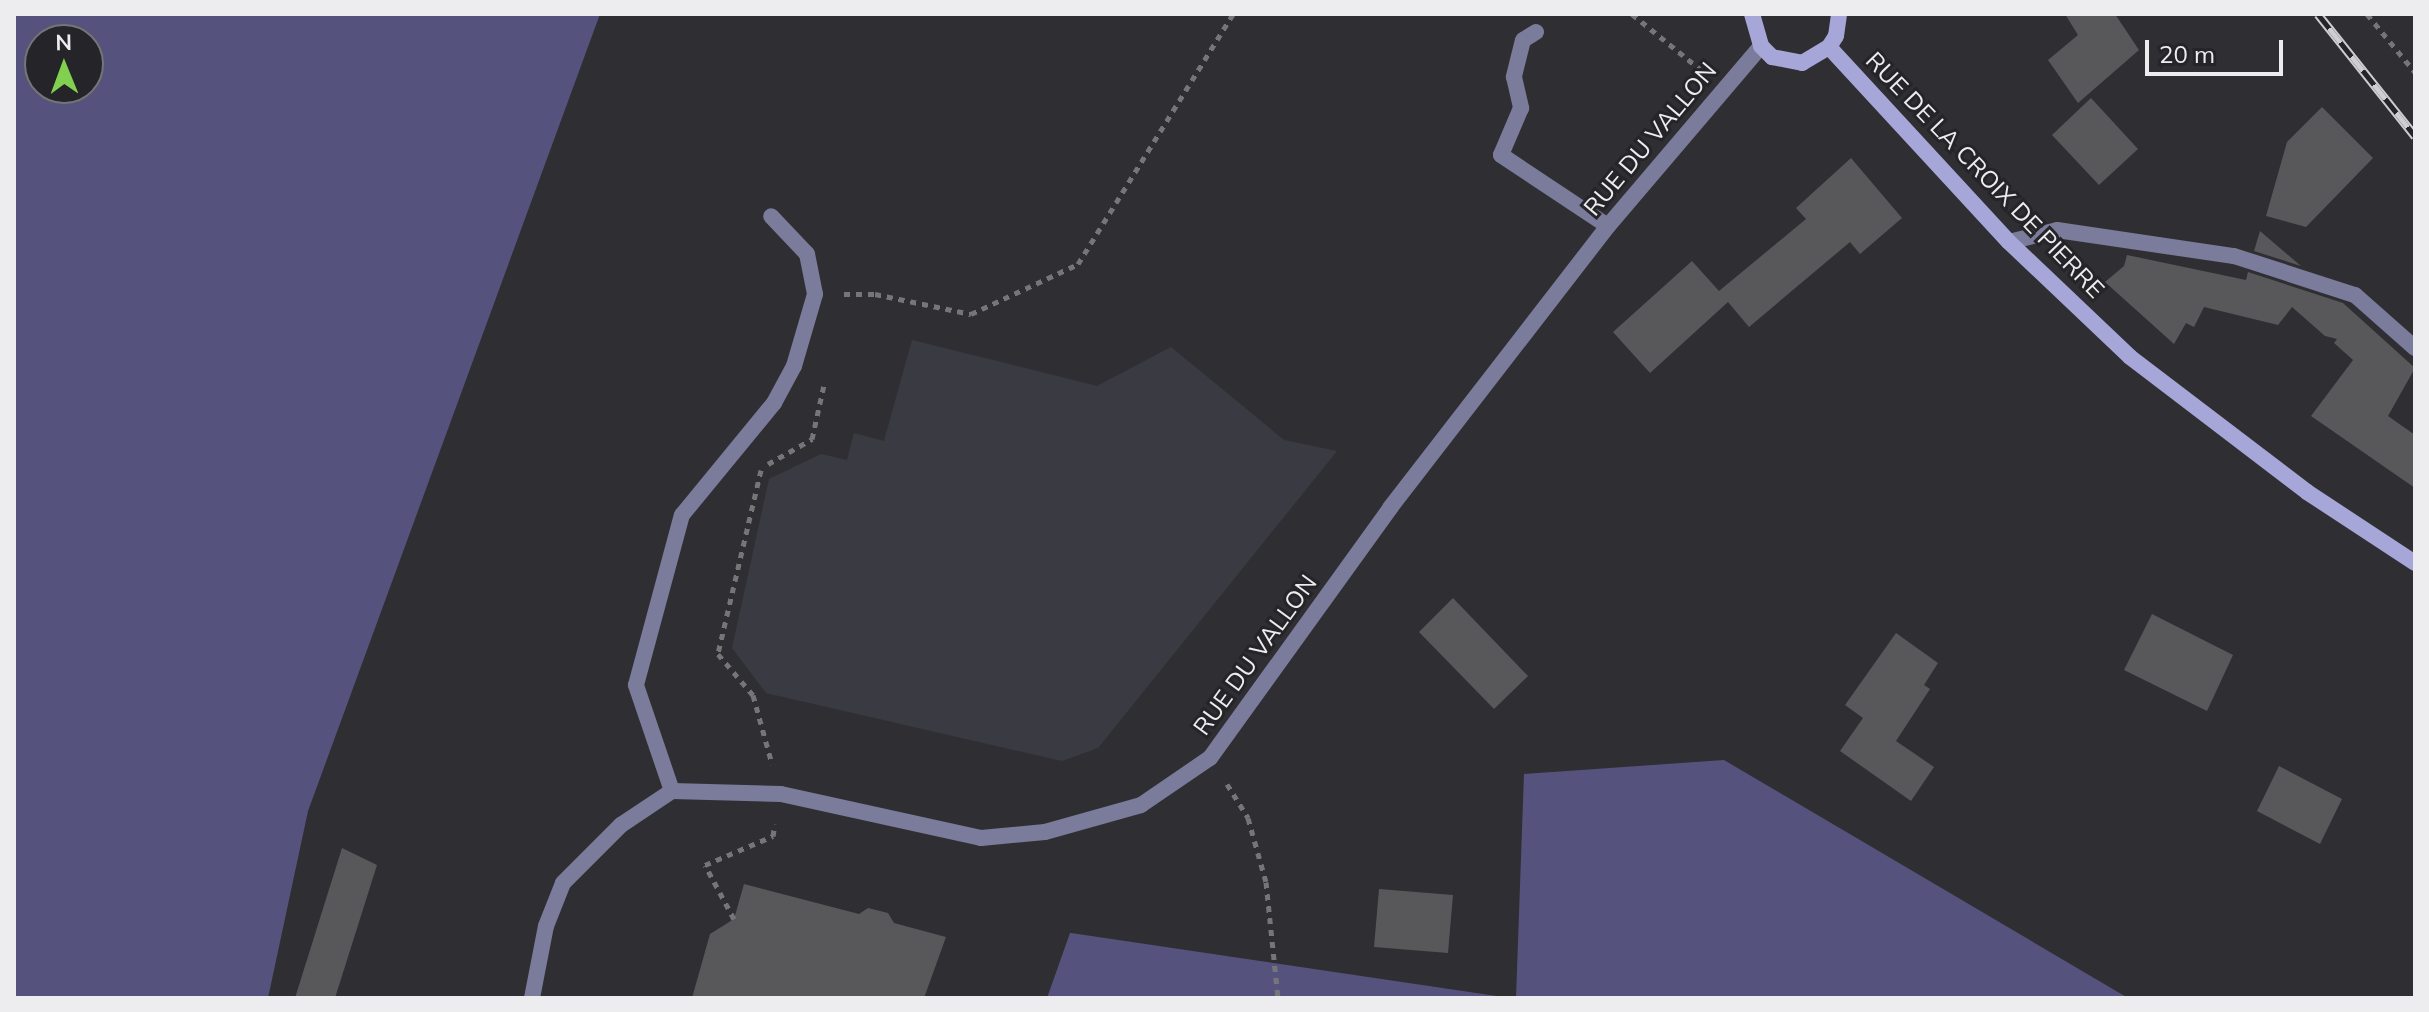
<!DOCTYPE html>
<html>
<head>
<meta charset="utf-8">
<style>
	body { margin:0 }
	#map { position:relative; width:2429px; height:1012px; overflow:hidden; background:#2f2f33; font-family:Mulish,sans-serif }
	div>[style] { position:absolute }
	.built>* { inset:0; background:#3a3a43 }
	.green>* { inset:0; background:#55537d }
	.building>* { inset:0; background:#58585b }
	.path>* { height:5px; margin-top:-2.5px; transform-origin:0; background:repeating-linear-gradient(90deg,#767679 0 6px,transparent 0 12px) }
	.lane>* { height:16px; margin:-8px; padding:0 8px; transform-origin:8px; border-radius:8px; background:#7b7b9b }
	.street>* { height:16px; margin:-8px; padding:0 8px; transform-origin:8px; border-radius:8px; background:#7b7b9b }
	.secondary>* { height:16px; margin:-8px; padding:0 8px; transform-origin:8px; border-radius:8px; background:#a6a6d8 }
	.rail>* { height:9px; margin-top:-4.5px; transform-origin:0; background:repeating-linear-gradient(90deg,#252529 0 18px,#ceced0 0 36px); box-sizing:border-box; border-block:2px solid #ceced0 }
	span { translate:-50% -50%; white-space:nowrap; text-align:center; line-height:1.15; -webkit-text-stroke:6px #252529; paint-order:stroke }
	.street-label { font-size:24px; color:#ededef }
	.frame { position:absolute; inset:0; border:16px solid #ededef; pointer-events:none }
	.north { position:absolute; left:24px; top:24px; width:80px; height:80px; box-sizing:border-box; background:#252529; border:2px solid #757578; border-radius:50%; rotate:359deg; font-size:22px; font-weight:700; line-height:32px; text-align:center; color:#ededef }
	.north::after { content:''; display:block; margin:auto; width:28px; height:36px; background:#82d04f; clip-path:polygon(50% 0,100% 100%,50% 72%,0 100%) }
	.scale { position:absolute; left:2145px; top:40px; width:138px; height:36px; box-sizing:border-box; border:4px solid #ededef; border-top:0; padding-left:10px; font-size:24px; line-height:28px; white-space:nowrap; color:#ededef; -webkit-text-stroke:6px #252529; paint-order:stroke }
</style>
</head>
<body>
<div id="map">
	<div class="built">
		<i style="clip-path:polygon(912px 340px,1097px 386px,1171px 347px,1284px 440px,1337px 451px,1098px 748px,1062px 761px,766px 693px,732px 648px,769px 479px,821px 454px,847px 460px,854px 433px,884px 441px)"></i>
	</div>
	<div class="green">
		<i style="clip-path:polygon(evenodd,14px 14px,600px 14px,308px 811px,268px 998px,14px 998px,14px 14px,40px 40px,88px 40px,88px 88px,40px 88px,40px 40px)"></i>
		<i style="clip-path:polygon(1724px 760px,2128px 998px,1516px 998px,1524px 774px)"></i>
		<i style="clip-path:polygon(1070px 933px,1071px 933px,1510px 998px,1047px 998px)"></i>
	</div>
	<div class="building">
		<i style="clip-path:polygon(2065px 14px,2115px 14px,2139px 50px,2078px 103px,2048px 60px,2078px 35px)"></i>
		<i style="clip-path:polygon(2091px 98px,2138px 149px,2099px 185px,2052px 135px)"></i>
		<i style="clip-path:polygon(2322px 107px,2373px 158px,2306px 227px,2266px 216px,2287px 142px)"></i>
		<i style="clip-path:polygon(1851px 158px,1902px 218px,1860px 254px,1850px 242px,1749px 327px,1728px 302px,1650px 373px,1613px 332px,1692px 261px,1719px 291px,1806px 219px,1796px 208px)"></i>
		<i style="clip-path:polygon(2260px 231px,2301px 266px,2254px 251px)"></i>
		<i style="clip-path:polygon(2127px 255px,2246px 280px,2248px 272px,2343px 303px,2415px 368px,2388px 416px,2415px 435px,2415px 488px,2311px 416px,2353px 360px,2334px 343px,2337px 339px,2325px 336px,2292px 307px,2278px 325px,2204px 307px,2194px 327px,2186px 323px,2174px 344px,2105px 282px,2124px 266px)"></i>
		<i style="clip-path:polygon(1453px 598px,1528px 676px,1494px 709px,1419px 632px)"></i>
		<i style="clip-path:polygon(2152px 614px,2233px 655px,2207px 711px,2124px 670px)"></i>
		<i style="clip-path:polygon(1896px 633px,1938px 663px,1924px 685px,1930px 689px,1896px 741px,1934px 767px,1911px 801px,1840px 751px,1863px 718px,1845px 705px)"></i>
		<i style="clip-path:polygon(2279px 766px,2342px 799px,2320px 844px,2257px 811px)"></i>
		<i style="clip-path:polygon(342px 848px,377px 865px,335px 998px,295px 998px)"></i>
		<i style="clip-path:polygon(744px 884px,859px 914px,868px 908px,888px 913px,894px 923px,946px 937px,924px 998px,692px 998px,710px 934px,734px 919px)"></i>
		<i style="clip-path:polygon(1379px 889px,1453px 895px,1448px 953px,1374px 947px)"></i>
	</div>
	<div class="path">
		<i style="left:1632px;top:14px;width:87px;rotate:39deg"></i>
		<i style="left:2367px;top:14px;width:75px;rotate:50.4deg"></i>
		<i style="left:844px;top:294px;width:31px"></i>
		<i style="left:875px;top:294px;width:98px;rotate:11.8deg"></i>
		<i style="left:971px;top:314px;width:118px;rotate:-25deg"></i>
		<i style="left:1078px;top:264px;width:294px;rotate:-58.2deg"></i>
		<i style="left:768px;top:464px;width:51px;rotate:-29.6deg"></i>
		<i style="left:812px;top:439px;width:55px;rotate:-77.5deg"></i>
		<i style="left:761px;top:470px;width:189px;rotate:103.2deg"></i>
		<i style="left:718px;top:654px;width:54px;rotate:49.5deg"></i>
		<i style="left:753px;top:695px;width:72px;rotate:74.6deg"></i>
		<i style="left:1227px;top:784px;width:40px;rotate:58deg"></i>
		<i style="left:1248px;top:818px;width:66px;rotate:74.3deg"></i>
		<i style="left:1266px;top:882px;width:117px;rotate:84.1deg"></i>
		<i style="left:734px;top:919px;width:61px;rotate:-118.2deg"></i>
		<i style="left:705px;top:865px;width:74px;rotate:-23.1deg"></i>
		<i style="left:773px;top:836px;width:12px;rotate:-81deg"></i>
	</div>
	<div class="lane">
		<i style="left:1536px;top:32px;width:15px;rotate:148deg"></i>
		<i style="left:1523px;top:40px;width:38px;rotate:104deg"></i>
		<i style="left:1514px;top:77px;width:32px;rotate:77deg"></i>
		<i style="left:1521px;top:108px;width:51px;rotate:113.1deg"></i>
		<i style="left:1501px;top:155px;width:128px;rotate:33.6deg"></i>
		<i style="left:672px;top:791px;width:112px;rotate:-108.8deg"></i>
		<i style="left:636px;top:685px;width:176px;rotate:-74.9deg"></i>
		<i style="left:682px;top:515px;width:145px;rotate:-50.6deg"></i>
		<i style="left:774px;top:403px;width:42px;rotate:-61.6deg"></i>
		<i style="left:794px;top:366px;width:75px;rotate:-73.7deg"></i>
		<i style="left:815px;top:294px;width:41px;rotate:-101.3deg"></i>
		<i style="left:807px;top:254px;width:52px;rotate:-133.5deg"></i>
	</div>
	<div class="street">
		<i style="left:2009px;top:242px;width:49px;rotate:-14deg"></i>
		<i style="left:2057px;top:230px;width:179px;rotate:8.4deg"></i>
		<i style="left:2234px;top:256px;width:127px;rotate:17.9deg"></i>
		<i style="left:2355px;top:295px;width:80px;rotate:41.5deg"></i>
		<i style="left:532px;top:998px;width:73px;rotate:-79deg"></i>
		<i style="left:546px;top:926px;width:46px;rotate:-68.4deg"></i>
		<i style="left:563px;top:883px;width:82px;rotate:-45deg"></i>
		<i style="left:621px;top:825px;width:61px;rotate:-33.7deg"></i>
		<i style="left:672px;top:791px;width:109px;rotate:1.6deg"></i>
		<i style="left:781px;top:794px;width:205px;rotate:12.4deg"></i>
		<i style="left:981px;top:838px;width:64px;rotate:-5.4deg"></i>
		<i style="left:1045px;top:832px;width:100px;rotate:-15.7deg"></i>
		<i style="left:1141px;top:805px;width:83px;rotate:-34.3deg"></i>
		<i style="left:1210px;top:758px;width:308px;rotate:-54.2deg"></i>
		<i style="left:1390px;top:508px;width:356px;rotate:-52.3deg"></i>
		<i style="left:1608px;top:226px;width:236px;rotate:-49.6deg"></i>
	</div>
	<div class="secondary">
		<i style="left:1752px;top:14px;width:33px;rotate:74deg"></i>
		<i style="left:1761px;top:46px;width:16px;rotate:45deg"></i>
		<i style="left:1772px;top:57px;width:31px;rotate:11deg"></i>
		<i style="left:1802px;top:63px;width:31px;rotate:-31deg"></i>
		<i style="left:1829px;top:47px;width:13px;rotate:-58deg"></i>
		<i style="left:1836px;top:36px;width:22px;rotate:-82deg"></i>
		<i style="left:1829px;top:47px;width:265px;rotate:47.3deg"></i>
		<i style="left:2009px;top:242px;width:167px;rotate:43.5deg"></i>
		<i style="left:2130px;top:357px;width:223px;rotate:37.3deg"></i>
		<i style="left:2307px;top:492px;width:129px;rotate:33.3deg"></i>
	</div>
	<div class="rail">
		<i style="left:2318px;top:14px;width:156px;rotate:51.5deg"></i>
	</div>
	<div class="street-label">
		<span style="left:1650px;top:139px;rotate:-50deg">RUE DU VALLON</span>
		<span style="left:1985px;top:175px;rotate:46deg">RUE DE LA CROIX DE PIERRE</span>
		<span style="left:1255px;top:655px;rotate:-54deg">RUE DU VALLON</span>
	</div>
	<div class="frame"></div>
	<div class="north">N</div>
	<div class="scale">20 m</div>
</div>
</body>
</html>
